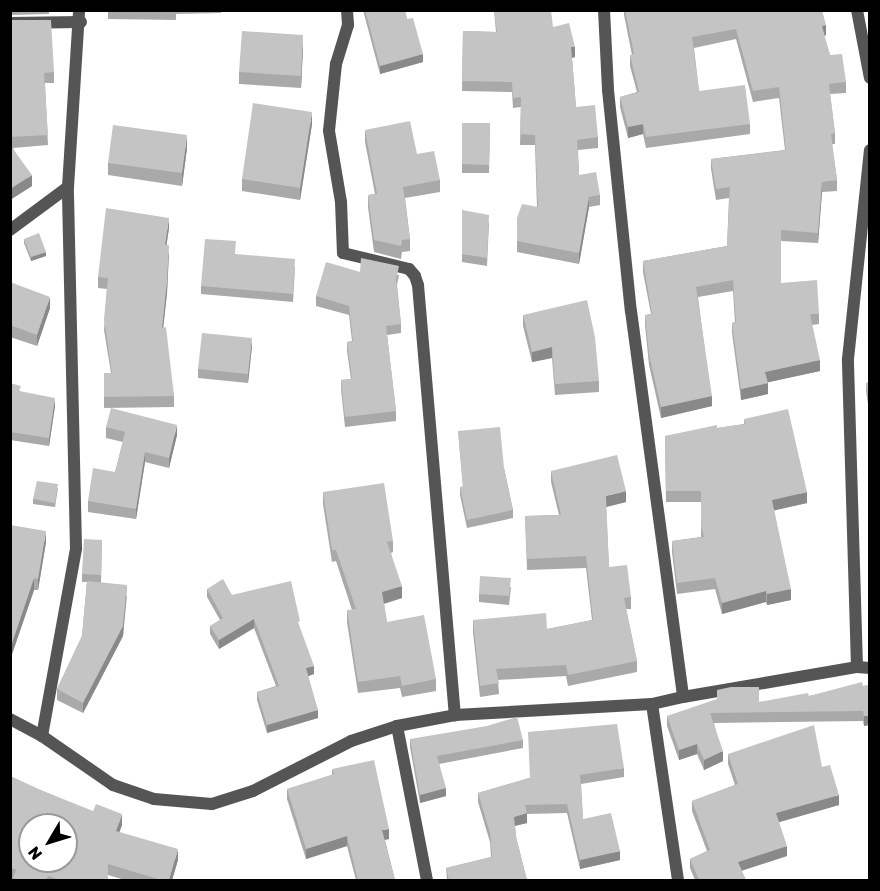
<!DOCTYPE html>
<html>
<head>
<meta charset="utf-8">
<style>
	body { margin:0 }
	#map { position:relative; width:880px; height:891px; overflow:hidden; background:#fff; font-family:Rubik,sans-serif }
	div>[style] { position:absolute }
	.street>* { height:12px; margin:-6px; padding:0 6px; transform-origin:6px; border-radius:6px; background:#555 }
	.wall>* { inset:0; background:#a9a9a9 }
	.shaded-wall>* { inset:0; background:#898989 }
	.building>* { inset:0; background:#c4c4c4 }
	span { translate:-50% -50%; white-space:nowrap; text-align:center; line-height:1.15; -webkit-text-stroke:6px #fff; paint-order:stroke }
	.frame { position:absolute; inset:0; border:12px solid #000; pointer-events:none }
	.north { position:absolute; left:18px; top:813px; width:60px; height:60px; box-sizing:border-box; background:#fff; border:2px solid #999; border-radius:50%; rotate:232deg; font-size:16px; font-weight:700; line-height:24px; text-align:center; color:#000 }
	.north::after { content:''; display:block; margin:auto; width:21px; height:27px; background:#000; clip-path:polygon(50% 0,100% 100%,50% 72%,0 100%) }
</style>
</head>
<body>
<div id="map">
	<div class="street">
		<i style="left:347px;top:10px;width:15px;rotate:86deg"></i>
		<i style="left:348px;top:25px;width:41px;rotate:107.1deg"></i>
		<i style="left:336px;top:64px;width:67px;rotate:96deg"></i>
		<i style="left:329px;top:131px;width:72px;rotate:80.4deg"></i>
		<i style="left:341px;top:202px;width:51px;rotate:87.8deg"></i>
		<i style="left:343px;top:253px;width:68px;rotate:13.6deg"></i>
		<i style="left:409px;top:269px;width:9px;rotate:49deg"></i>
		<i style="left:415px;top:276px;width:9px;rotate:72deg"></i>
		<i style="left:418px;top:285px;width:432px;rotate:85.1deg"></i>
		<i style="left:604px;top:10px;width:80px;rotate:87.1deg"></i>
		<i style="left:608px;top:90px;width:222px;rotate:84.1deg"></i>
		<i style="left:631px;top:311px;width:389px;rotate:82.3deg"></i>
		<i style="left:857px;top:10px;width:69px;rotate:79.2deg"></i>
		<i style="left:10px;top:23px;width:71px;rotate:-0.8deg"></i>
		<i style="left:10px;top:230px;width:72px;rotate:-36.6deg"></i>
		<i style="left:857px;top:667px;width:308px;rotate:-91.7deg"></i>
		<i style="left:848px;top:359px;width:210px;rotate:-84deg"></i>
		<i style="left:652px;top:704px;width:178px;rotate:81.6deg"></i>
		<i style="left:10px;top:719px;width:36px;rotate:28deg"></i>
		<i style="left:42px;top:736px;width:86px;rotate:34.6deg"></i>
		<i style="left:113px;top:785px;width:43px;rotate:18.9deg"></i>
		<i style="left:154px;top:799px;width:58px;rotate:4.9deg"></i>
		<i style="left:212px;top:804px;width:43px;rotate:-17.6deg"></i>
		<i style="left:253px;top:791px;width:110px;rotate:-27deg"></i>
		<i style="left:351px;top:741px;width:48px;rotate:-18.1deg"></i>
		<i style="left:397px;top:726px;width:59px;rotate:-10.7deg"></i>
		<i style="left:455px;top:715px;width:197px;rotate:-3.2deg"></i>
		<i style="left:652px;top:704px;width:32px;rotate:-13deg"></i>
		<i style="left:683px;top:697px;width:177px;rotate:-9.8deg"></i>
		<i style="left:857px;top:667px;width:13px;rotate:4deg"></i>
		<i style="left:397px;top:726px;width:157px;rotate:79deg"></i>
		<i style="left:42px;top:736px;width:191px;rotate:-79.7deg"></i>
		<i style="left:76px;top:548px;width:361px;rotate:-91.3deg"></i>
		<i style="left:68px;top:187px;width:177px;rotate:-86.4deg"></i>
	</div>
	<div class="wall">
		<i style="clip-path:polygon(10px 10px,49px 10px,49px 14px,10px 15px)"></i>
		<i style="clip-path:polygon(108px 10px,221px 10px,221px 13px,176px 14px,176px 20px,108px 19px)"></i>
		<i style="clip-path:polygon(363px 10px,405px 10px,407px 19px,423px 62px,380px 74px)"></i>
		<i style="clip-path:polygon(494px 10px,553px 27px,575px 57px,572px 58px,576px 107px,598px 137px,598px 148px,578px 150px,579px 175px,600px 195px,600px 205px,589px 207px,579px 264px,517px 252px,517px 218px,537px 207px,535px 145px,520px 145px,521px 107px,513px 108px,512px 92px,462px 91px,463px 31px,496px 32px)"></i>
		<i style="clip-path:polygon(624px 10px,822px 10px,826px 35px,824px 36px,830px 55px,846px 82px,846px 93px,830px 94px,835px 133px,835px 144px,832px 144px,837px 180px,837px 191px,822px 192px,818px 243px,781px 241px,781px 283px,819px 314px,819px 324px,812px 325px,820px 371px,768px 382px,768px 394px,741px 400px,732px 333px,732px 323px,735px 322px,733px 291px,698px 297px,712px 406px,661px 418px,649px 365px,645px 325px,645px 315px,651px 314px,643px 272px,643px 261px,727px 246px,729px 198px,716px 200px,711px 169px,711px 159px,785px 150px,779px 98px,753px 102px,736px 39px,694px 48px,699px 91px,750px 124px,750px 134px,646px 148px,643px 134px,628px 138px,620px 107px,620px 97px,637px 92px,630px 66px,630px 55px,632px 55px,624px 15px)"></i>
		<i style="clip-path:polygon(10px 20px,54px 72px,54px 83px,45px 83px,48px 145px,13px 148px,32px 186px,10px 200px)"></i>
		<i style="clip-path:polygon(303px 47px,301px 88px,239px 84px,239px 72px)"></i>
		<i style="clip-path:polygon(462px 123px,490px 123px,489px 173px,462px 173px)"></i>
		<i style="clip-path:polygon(312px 124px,300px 200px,242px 191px,242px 179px)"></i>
		<i style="clip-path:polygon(365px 130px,417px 154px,440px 180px,440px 192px,405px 198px,410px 239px,410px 251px,402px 252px,401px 259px,374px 252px,368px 207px,368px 195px,375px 194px,365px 142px)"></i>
		<i style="clip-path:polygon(187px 148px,182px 186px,108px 175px,108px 163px)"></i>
		<i style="clip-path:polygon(462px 210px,489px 223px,487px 266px,462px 262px)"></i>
		<i style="clip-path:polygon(169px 228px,166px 245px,169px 256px,167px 293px,163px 328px,174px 396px,174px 407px,104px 408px,104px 373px,111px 373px,104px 330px,107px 289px,98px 288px,98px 277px)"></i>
		<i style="clip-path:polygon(24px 239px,46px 256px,31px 261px,24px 243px)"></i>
		<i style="clip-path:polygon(295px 267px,293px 302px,201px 294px,201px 286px)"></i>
		<i style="clip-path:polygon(360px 272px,399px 275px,397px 285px,401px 324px,401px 333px,387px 335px,396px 411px,396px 421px,345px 427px,341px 389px,341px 380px,351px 379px,347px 351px,347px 342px,352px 341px,349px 315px,316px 306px,316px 296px)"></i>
		<i style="clip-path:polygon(10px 282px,50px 308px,37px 346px,10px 337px)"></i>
		<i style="clip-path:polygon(523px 315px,599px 381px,599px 392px,555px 395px,552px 358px,532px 362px,523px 326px)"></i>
		<i style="clip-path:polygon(252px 346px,248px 383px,198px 378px,198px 369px)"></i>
		<i style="clip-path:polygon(870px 382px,870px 417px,866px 391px,866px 383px)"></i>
		<i style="clip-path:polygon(10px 383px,21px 392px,55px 406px,49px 446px,10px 440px)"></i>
		<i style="clip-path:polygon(744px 419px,807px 503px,774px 510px,791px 600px,767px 605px,766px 602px,722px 614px,715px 589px,677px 594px,672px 552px,672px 541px,701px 537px,701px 502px,666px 502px,665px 436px,744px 424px)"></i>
		<i style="clip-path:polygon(106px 427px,177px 435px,169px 468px,145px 462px,136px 519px,88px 512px,88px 501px,115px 472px,123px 442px,106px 438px)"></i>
		<i style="clip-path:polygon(458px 431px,504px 468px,513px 510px,513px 518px,467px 528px,460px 495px,460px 487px,463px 487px)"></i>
		<i style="clip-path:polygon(551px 471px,626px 502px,606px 507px,609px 567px,631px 597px,631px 609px,626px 609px,637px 661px,637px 672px,568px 686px,566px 676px,498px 680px,499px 694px,480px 697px,473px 632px,473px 620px,547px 629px,592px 620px,586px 568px,527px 570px,525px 516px,559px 515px,551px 482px)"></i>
		<i style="clip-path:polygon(58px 488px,55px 507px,33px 504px,33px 499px)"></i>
		<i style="clip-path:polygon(323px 492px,393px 541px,393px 552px,391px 553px,402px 598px,384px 604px,387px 622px,436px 679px,436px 691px,402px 697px,400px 688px,358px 693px,347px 622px,347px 610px,352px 610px,336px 561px,332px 562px,323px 504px)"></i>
		<i style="clip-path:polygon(10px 525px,46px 542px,38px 590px,34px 590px,10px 660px)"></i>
		<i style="clip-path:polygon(102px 540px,101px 583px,127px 596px,123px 636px,83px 713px,57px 700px,57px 689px,82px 636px,87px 582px,82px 582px,82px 574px)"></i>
		<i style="clip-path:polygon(511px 587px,509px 605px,479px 602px,479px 594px)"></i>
		<i style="clip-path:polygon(207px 589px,232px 595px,300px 629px,314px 674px,308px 676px,318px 718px,267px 733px,257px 700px,257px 692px,276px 686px,254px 628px,219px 649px,210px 634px,210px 626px,220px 620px,207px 597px)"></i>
		<i style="clip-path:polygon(870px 685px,864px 726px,863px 721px,714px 723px,723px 761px,704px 770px,697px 754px,679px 760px,667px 726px,667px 716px,759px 702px,809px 696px,863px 686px)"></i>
		<i style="clip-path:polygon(410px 739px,523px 740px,523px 748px,439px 764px,446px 796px,420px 803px,410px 747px)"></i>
		<i style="clip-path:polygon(728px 754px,822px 767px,839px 805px,779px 822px,787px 856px,741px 870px,746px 880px,695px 880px,690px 868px,690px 859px,707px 851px,692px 811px,692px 801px,735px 785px,728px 764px)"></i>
		<i style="clip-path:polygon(624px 768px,624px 777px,581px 784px,583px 819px,620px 860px,580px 869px,567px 813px,527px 814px,527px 823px,515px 826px,516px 837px,527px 880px,447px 880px,446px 868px,491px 857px,490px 842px,478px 802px,478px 793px,529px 778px)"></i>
		<i style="clip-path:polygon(332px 769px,389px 839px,385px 840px,395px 880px,356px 880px,347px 846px,306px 859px,287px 799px,287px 789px,332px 775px)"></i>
		<i style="clip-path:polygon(10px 776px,38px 789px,122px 825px,119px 832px,178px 860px,172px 880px,125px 880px,108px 875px,108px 880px,13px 880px,13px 879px,10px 878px)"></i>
	</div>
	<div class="shaded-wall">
		<i style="clip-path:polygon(826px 25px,826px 35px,822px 36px,822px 26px)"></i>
		<i style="clip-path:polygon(303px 35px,303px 47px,301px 88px,301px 76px)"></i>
		<i style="clip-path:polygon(571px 47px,575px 47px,575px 57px,571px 58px)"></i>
		<i style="clip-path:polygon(423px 54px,423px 62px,380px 74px,380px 66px)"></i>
		<i style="clip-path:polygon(312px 112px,312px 124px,300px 200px,300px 188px)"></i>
		<i style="clip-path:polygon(643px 124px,643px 134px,628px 138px,628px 127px)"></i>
		<i style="clip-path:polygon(187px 135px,187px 148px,182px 186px,182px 173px)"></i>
		<i style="clip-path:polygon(32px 175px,32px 186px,10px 200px,10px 189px)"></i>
		<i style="clip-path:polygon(822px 182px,822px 192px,818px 243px,818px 233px)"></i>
		<i style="clip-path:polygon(589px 197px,589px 207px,579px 264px,579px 253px)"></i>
		<i style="clip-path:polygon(169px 218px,169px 228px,165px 256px,165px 245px)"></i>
		<i style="clip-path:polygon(169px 245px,167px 293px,162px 339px,162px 328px)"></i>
		<i style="clip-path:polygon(46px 252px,46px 256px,31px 261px,31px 257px)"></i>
		<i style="clip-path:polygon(50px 297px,50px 308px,37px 346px,37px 335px)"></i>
		<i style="clip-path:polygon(252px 338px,252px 346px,248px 383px,248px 374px)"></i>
		<i style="clip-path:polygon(552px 347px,552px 358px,532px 362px,532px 352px)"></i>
		<i style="clip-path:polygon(820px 360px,820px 371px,765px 383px,765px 372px)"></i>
		<i style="clip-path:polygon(768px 383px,768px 394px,741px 400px,741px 389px)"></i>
		<i style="clip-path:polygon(712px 396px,712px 406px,661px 418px,661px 407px)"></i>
		<i style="clip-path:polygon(55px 398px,55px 406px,49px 446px,49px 438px)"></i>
		<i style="clip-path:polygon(177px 425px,177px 435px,169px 468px,169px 458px)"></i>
		<i style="clip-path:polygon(145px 452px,145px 462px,136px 519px,136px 509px)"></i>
		<i style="clip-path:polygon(626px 491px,626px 502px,606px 507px,606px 496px)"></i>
		<i style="clip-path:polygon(807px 492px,807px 503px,772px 511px,772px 500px)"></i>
		<i style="clip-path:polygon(46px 531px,46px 542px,38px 590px,38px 579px)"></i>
		<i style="clip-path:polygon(34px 578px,34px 590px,10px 660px,10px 649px)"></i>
		<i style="clip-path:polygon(127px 585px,123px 636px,83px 713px,83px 703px)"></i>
		<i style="clip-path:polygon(402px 586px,402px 598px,382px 604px,382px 592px)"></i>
		<i style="clip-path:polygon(791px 589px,791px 600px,767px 605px,767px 594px)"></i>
		<i style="clip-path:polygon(766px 591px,766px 602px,722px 614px,722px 603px)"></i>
		<i style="clip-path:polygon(254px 619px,254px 628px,219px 649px,219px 640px)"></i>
		<i style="clip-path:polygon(314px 666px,314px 674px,306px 677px,306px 668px)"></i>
		<i style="clip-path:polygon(318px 710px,318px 718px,267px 733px,267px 725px)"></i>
		<i style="clip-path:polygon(870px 715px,870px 725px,864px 726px,864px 716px)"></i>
		<i style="clip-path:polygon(697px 744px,697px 754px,679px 760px,679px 750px)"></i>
		<i style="clip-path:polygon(723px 751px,723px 761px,704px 770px,704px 760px)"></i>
		<i style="clip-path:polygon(446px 788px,446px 796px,420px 803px,420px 795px)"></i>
		<i style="clip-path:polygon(839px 795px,839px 805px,776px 823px,776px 813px)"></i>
		<i style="clip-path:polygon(527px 813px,527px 823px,514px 826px,514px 817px)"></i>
		<i style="clip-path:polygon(122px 814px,122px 825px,116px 842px,116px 831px)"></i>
		<i style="clip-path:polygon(389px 829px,389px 839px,382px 840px,382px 830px)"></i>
		<i style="clip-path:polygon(347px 836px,347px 846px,306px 859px,306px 849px)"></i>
		<i style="clip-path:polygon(787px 846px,787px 856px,738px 872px,738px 862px)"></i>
		<i style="clip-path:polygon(178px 849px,178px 860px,172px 880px,169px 880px)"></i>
		<i style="clip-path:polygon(620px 851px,620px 860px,580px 869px,580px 860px)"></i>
	</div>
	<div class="building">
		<i style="clip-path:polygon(365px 10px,405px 10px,407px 19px,413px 18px,423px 54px,380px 66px)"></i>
		<i style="clip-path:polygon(494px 10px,551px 10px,553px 27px,569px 23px,575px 47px,571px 47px,576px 107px,595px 105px,598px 137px,577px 140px,579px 175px,596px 172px,600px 195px,589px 197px,579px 253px,517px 241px,517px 218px,522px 204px,538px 207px,535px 135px,520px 134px,521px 97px,513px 98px,512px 82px,462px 81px,463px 31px,497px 32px)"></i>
		<i style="clip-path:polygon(625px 10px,822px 10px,826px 25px,822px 26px,830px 55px,842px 54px,846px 82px,829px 84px,835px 133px,831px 134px,837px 180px,822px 182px,818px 233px,781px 230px,781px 283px,817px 280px,819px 314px,810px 314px,820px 360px,765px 372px,768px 383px,741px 389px,732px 323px,736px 322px,733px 280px,696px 287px,712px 396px,661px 407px,649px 354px,645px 315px,652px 314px,643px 261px,727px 246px,730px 187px,716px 189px,711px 159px,786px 150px,779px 87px,753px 91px,736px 29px,692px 37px,699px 91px,745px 85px,750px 124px,646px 137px,643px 124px,628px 127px,620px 97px,639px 92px,630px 55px,634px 54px)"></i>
		<i style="clip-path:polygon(10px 20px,51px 20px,54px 72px,44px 73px,48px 135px,10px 137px)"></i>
		<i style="clip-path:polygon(242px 31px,303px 35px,301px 76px,239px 72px)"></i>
		<i style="clip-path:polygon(253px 103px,312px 112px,300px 188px,242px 179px)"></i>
		<i style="clip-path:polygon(410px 121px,417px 154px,434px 151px,440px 180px,403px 187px,410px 239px,402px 240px,401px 246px,374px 240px,368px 195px,377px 194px,365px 130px)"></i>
		<i style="clip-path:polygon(462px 123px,490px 123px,489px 165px,462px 164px)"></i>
		<i style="clip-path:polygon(113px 125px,187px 135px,182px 173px,108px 163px)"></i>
		<i style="clip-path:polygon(10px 145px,32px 175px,10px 189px)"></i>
		<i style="clip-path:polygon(106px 208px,169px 218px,165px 245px,169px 245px,167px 282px,162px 328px,166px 327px,174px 396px,104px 397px,104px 373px,112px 373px,104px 319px,108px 278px,98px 277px)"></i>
		<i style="clip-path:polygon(462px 210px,489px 215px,487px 258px,462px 254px)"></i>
		<i style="clip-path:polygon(39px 233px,46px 252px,31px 257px,24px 239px)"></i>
		<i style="clip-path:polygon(205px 239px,236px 241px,235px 254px,295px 259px,293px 294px,201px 286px)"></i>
		<i style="clip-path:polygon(361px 258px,399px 266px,396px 280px,401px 324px,386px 326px,396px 411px,345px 417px,341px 380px,352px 379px,347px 342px,353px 341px,349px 306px,316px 296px,326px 262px,360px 272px)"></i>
		<i style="clip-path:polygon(10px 282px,50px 297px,37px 335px,10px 325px)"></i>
		<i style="clip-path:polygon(587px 300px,595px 337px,599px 381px,555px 384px,552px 347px,532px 352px,523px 315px)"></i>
		<i style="clip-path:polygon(202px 333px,252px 338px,248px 374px,198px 369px)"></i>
		<i style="clip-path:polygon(870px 382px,870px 408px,866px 383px)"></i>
		<i style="clip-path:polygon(10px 383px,21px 386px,19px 391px,55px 398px,49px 438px,10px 432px)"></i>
		<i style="clip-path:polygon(111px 408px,177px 425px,169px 458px,145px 452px,136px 509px,88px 501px,93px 468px,115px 472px,125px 432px,106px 427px)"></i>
		<i style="clip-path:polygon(788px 409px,807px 492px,772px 500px,791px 589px,767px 594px,766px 591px,722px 603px,715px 578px,677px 583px,672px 541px,704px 537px,701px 525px,701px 491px,666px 491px,665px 436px,717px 425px,717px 428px,745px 424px,744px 419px)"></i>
		<i style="clip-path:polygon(500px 427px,504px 468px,513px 510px,467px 520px,460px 487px,463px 486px,458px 431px)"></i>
		<i style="clip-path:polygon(617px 455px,626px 491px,606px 496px,609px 567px,627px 565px,631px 597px,624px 598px,637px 661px,568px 675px,566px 665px,496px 669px,499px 683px,480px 686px,473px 620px,546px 613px,547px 629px,593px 620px,586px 556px,527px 559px,525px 516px,561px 515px,551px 471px)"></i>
		<i style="clip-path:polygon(37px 481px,58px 484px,55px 503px,33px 499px)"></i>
		<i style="clip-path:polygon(384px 483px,393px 541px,387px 542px,402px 586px,382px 592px,387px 622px,424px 615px,436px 679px,402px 686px,400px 676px,358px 682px,347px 610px,356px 609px,336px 550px,332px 550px,323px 492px)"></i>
		<i style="clip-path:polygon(10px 525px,46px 531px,38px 579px,34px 578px,10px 649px)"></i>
		<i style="clip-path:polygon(84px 539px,102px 540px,101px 575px,82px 574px)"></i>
		<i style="clip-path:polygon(480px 576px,511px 578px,509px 596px,479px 594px)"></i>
		<i style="clip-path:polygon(223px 579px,232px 595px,291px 581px,300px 621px,298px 622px,314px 666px,306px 668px,318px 710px,267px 725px,257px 692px,279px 686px,254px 619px,219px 640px,210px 626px,223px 618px,207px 589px)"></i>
		<i style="clip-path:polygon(87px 581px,127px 585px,123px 626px,83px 703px,57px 689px,82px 636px)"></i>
		<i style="clip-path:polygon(862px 682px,863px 686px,870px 685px,870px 715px,864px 716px,863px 711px,710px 713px,723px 751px,704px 760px,697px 744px,679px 750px,667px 716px,717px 699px,717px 690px,731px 687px,759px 687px,759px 702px,808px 693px,809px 696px)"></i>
		<i style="clip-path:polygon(517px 717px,523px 740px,437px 756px,446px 788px,420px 795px,410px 739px,487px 726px)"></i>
		<i style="clip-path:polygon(617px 724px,624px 768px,580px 775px,583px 819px,611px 813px,620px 851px,580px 860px,567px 804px,525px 805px,527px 813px,514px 817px,516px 837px,527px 880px,449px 880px,446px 868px,492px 857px,490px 833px,478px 793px,530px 778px,528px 732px)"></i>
		<i style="clip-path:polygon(814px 725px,822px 767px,830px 765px,839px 795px,776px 813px,787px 846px,738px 862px,746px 880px,699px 880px,690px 859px,710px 850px,692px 801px,738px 784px,728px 754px)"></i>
		<i style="clip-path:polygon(374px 760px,389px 829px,382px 830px,395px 880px,358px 880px,347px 836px,306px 849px,287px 789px,334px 774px,332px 769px)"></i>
		<i style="clip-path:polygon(evenodd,10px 776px,38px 789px,93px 811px,96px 804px,122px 814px,116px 831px,178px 849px,169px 880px,161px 880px,108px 864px,108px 880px,59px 880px,48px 876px,46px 880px,20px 880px,13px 878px,16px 870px,10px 867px,10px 776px,30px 825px,66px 825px,66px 861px,30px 861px,30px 825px)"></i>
	</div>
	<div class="frame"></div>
	<div class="north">N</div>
</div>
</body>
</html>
